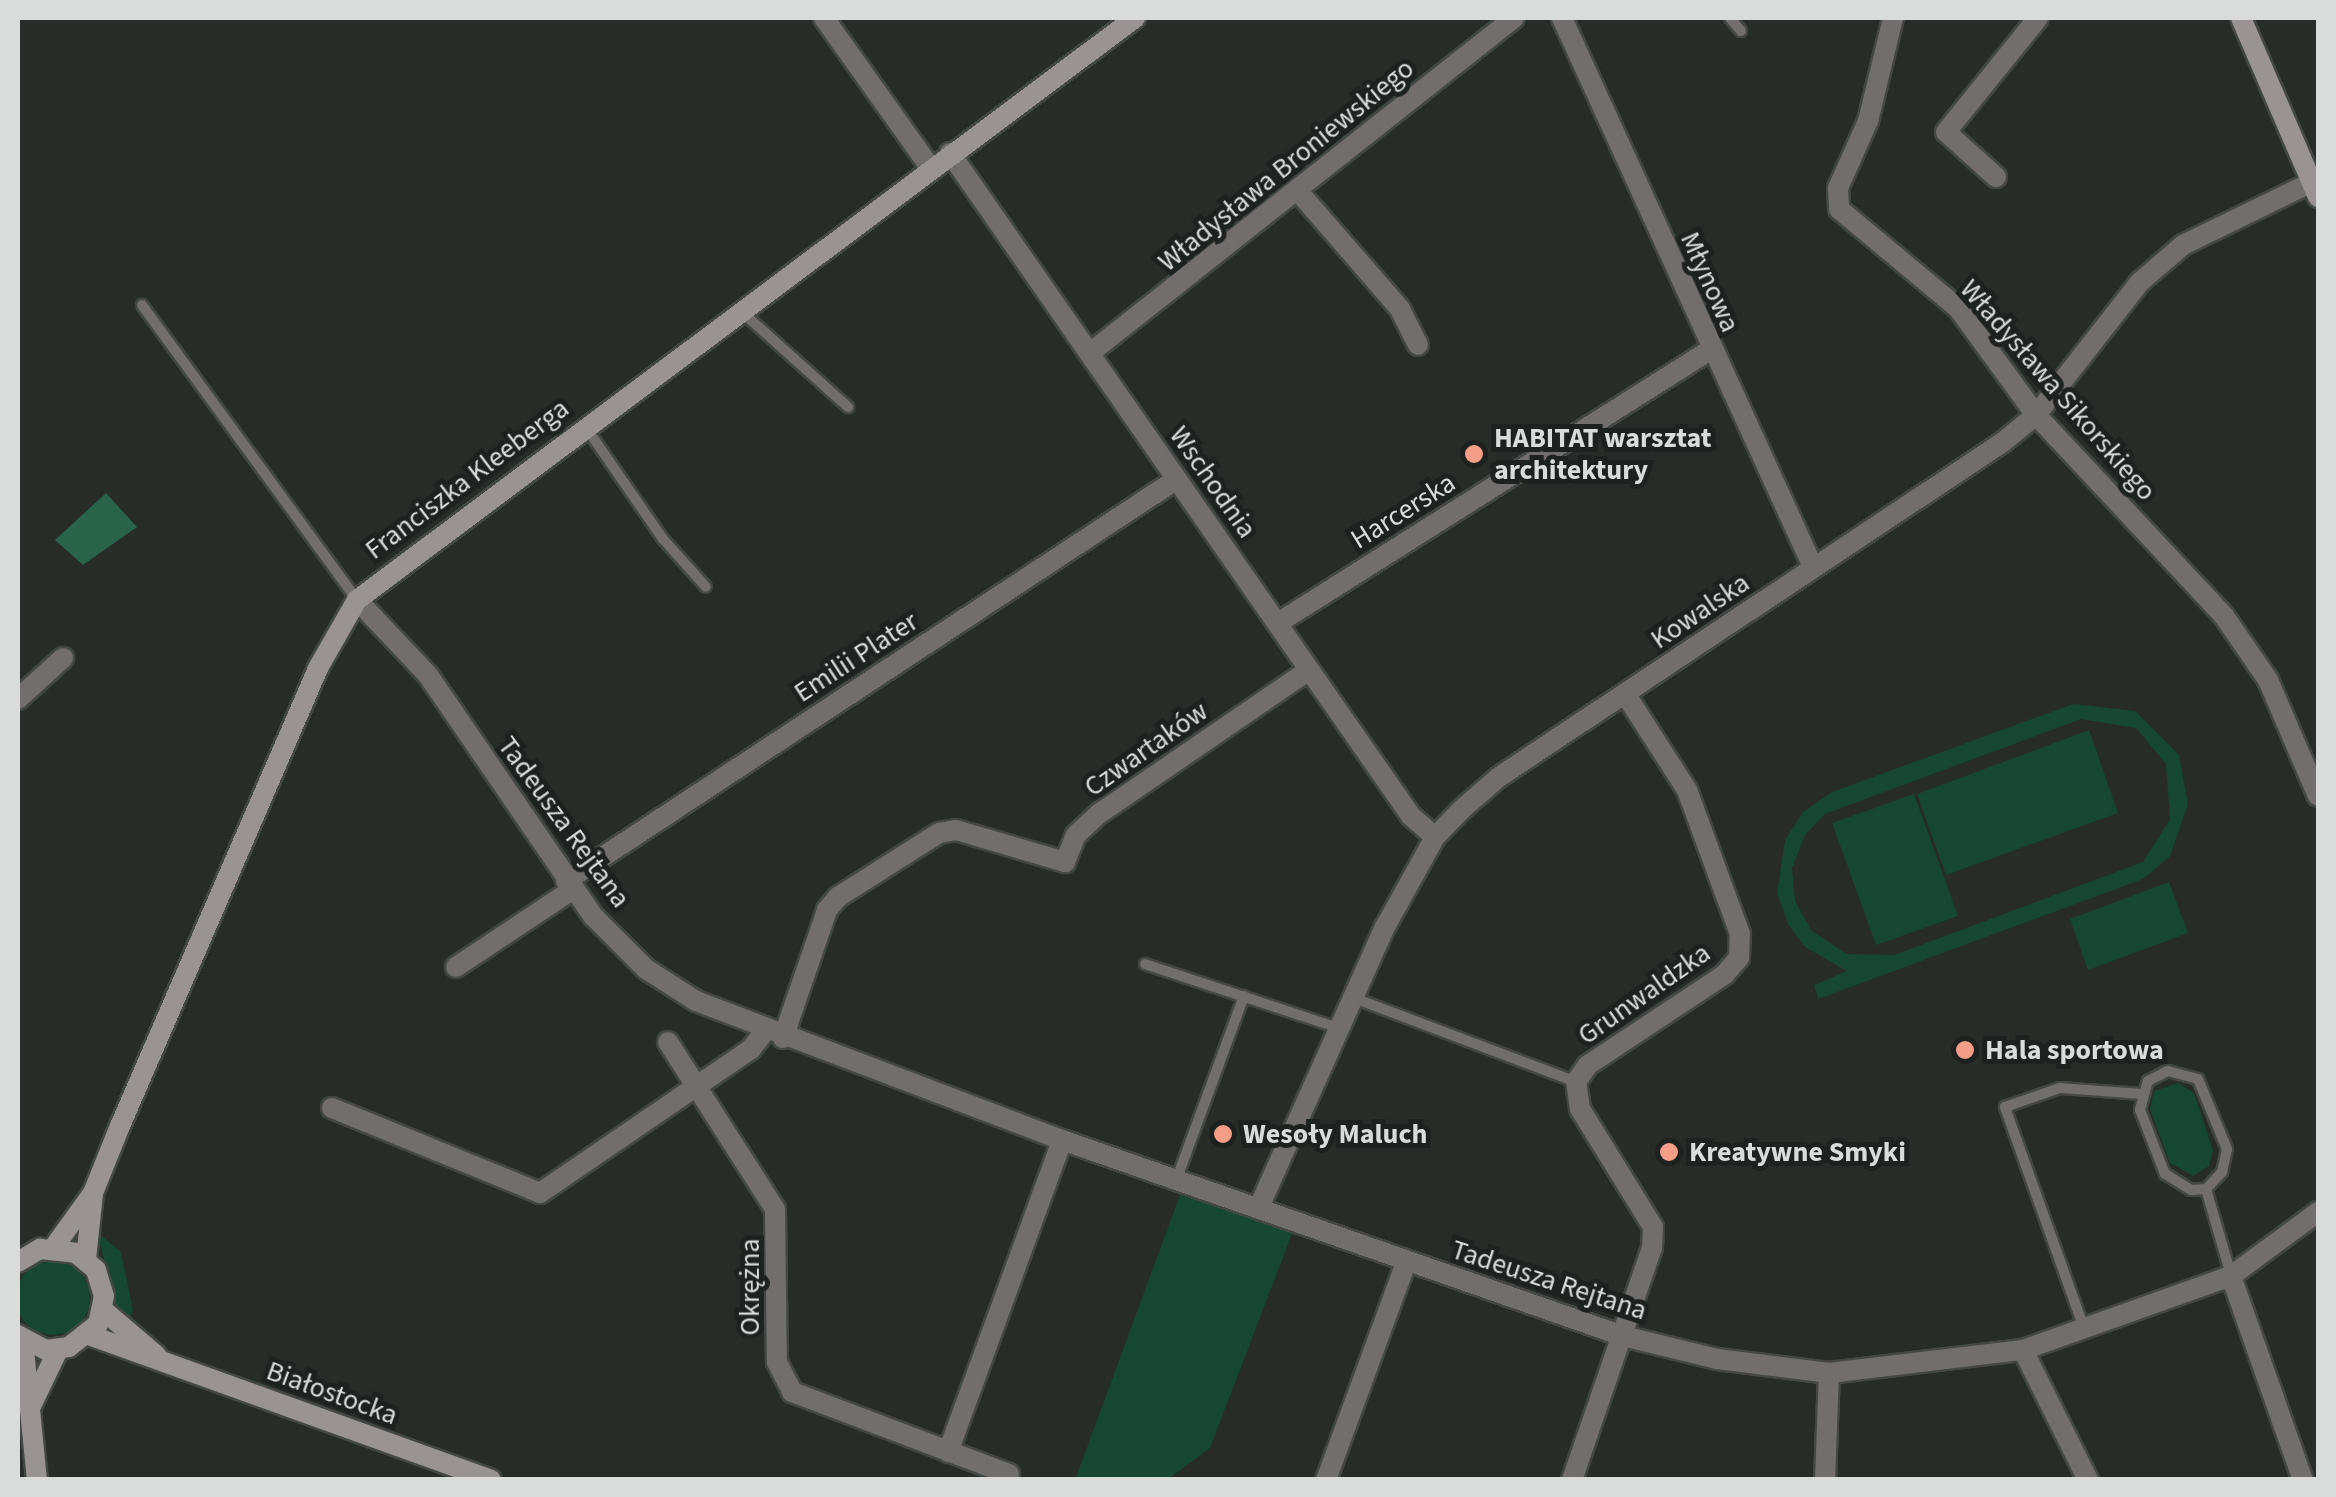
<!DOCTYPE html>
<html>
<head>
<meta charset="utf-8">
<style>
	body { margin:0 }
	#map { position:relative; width:2336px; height:1497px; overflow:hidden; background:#272c29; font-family:"Source Sans 3",sans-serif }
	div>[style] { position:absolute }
	.green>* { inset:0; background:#154732 }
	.round { border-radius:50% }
	.water>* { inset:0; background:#28634a }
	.roads { filter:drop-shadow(2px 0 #434845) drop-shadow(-2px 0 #434845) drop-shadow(0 2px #434845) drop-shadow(0 -2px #434845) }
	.lane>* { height:10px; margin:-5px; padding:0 5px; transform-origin:5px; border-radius:5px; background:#716e6d }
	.street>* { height:20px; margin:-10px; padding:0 10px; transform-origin:10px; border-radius:10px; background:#716e6d }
	.secondary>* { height:20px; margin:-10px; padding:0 10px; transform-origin:10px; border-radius:10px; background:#999493 }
	.dots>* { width:28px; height:28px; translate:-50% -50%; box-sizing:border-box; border:5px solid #1d2220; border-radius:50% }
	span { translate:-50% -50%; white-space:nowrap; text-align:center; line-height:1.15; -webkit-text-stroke:10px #1d2220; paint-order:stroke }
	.street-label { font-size:28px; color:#d9dcdb }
	.poi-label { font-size:28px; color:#d9dcdb; font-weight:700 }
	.left { translate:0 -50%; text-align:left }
	.frame { position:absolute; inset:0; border:20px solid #d9dcdb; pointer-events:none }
</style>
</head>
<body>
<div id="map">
	<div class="green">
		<i style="clip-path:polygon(evenodd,2073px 704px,2135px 711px,2179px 755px,2188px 804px,2170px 856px,2143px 879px,1818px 999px,1814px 985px,1847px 971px,1805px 947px,1788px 924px,1777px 893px,1785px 840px,1803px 812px,1832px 792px,2073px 704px,2081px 719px,2136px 728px,2166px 764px,2170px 819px,2143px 862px,1894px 955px,1846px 954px,1811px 930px,1795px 901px,1792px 868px,1805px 835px,1825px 814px,2081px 719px)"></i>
		<i style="clip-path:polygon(2089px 730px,2118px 813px,1946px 875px,1917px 794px)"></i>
		<i style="clip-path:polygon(1914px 794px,1958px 916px,1876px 945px,1832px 823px)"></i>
		<i style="clip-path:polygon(2169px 882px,2188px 933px,2088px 970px,2070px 919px)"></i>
		<i style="clip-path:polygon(2178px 1083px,2194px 1093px,2213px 1150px,2209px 1166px,2193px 1176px,2170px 1163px,2150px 1109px,2154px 1091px)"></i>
		<i style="clip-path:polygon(1180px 1195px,1293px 1231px,1210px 1448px,1168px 1479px,1075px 1480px)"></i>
		<i style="clip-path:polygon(97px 1232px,121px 1252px,133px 1310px,128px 1320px,114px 1302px)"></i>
		<i class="round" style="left:16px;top:1261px;width:74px;height:74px"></i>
	</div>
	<div class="water">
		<i style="clip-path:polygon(106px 493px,137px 527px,83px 565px,55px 540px)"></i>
	</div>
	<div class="roads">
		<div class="lane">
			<i style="left:1730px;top:18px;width:17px;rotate:50deg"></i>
			<i style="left:142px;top:305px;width:365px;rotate:53.9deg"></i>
			<i style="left:741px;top:311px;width:144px;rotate:41.9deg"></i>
			<i style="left:585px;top:426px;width:137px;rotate:55.4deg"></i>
			<i style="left:663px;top:539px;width:64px;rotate:48.1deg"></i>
			<i style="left:1145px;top:964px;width:204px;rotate:18.3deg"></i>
			<i style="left:1354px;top:998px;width:237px;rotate:20.7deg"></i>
			<i style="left:2168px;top:1071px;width:31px;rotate:15deg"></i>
			<i style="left:2198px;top:1079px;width:76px;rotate:67.5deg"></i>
			<i style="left:2227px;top:1149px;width:24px;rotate:102deg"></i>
			<i style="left:2222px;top:1172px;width:23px;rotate:133deg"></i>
			<i style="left:2206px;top:1189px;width:15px;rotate:176deg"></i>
			<i style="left:2191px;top:1190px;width:31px;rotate:-148deg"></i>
			<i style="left:2165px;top:1174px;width:69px;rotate:-111.3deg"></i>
			<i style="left:2140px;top:1110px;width:30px;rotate:-75deg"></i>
			<i style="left:2148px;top:1081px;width:22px;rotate:-27deg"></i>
			<i style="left:1177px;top:1178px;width:194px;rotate:-69.8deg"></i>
			<i style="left:2206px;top:1189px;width:90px;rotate:73.8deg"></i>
			<i style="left:2084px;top:1328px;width:235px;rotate:-109.7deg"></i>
			<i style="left:2005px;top:1107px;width:58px;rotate:-19.1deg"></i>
			<i style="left:2060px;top:1088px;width:81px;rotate:4.2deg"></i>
		</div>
		<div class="street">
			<i style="left:824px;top:18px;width:183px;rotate:54.6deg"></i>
			<i style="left:1562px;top:18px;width:604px;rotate:65.43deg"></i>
			<i style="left:1893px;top:18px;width:106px;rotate:103.6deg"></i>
			<i style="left:1868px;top:121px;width:73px;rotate:114.1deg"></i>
			<i style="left:1838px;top:188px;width:21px;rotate:87deg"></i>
			<i style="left:1839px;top:209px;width:155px;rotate:39.8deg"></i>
			<i style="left:1958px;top:308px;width:132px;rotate:53.9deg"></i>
			<i style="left:2036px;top:415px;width:275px;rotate:46.9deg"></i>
			<i style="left:2224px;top:616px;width:78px;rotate:55.5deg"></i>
			<i style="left:2268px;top:680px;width:126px;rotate:66.7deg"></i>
			<i style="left:950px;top:153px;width:808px;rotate:55.19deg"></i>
			<i style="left:1411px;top:816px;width:32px;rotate:41deg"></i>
			<i style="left:1996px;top:177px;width:67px;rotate:-138deg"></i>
			<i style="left:1946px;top:132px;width:146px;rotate:-51.1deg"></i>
			<i style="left:1297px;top:190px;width:157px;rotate:49.1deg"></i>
			<i style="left:1400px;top:309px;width:40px;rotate:63.4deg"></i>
			<i style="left:1090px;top:353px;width:540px;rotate:-38.31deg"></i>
			<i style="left:357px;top:600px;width:103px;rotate:46.6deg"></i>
			<i style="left:428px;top:675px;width:293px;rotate:55.6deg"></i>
			<i style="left:594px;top:917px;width:74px;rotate:45deg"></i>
			<i style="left:646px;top:969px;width:59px;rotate:32.6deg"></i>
			<i style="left:696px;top:1001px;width:392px;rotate:20.8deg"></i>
			<i style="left:1062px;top:1140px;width:594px;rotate:19.26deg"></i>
			<i style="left:1623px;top:1336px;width:97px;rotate:13.7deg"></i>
			<i style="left:1717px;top:1359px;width:113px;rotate:7.1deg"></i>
			<i style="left:1829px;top:1373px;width:195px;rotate:-6.8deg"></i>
			<i style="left:2023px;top:1350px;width:221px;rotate:-19.6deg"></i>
			<i style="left:2231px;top:1276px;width:108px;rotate:-36.3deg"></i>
			<i style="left:1278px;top:623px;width:511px;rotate:-32.29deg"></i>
			<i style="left:18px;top:699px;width:61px;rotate:-42.3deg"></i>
			<i style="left:566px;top:881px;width:731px;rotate:-33.34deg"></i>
			<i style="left:456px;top:967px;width:139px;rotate:-33.6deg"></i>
			<i style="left:783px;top:1038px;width:135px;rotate:-71deg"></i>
			<i style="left:827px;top:910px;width:17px;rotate:-50deg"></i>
			<i style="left:838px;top:897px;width:120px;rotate:-32.4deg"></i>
			<i style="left:939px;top:833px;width:17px;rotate:-10deg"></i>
			<i style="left:956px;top:830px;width:114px;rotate:16.4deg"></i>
			<i style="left:1065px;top:862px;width:29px;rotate:-68deg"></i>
			<i style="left:1076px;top:835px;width:33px;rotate:-43deg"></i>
			<i style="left:1100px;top:813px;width:253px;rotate:-34.4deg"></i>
			<i style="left:668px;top:1042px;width:198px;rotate:57.4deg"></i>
			<i style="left:775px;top:1209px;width:153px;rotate:89.3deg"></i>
			<i style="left:777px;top:1362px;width:34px;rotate:63deg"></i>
			<i style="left:792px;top:1392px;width:232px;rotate:20.7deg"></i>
			<i style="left:332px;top:1108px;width:225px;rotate:22.2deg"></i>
			<i style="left:540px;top:1193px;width:255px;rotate:-34.3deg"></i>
			<i style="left:751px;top:1049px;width:23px;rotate:-52deg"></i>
			<i style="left:1259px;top:1207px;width:307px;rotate:-65.8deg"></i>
			<i style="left:1385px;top:927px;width:103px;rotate:-60.9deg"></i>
			<i style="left:1435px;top:837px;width:37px;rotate:-46deg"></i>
			<i style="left:1461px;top:810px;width:50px;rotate:-41deg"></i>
			<i style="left:1499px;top:777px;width:605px;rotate:-33.61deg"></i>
			<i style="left:2003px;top:442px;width:43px;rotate:-39.3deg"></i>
			<i style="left:2036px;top:415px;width:169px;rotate:-52deg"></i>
			<i style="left:2140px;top:282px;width:57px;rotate:-40.7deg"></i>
			<i style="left:2183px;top:245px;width:144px;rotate:-26deg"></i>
			<i style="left:2231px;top:1276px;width:216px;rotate:70.6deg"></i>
			<i style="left:2023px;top:1350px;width:145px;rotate:63.4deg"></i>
			<i style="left:948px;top:1452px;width:332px;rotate:-69.9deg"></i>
			<i style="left:1326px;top:1480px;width:232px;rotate:-69.8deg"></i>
			<i style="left:1572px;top:1480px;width:245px;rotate:-71deg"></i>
			<i style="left:1652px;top:1248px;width:21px;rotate:-87deg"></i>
			<i style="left:1653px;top:1227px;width:139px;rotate:-121.7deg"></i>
			<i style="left:1580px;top:1109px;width:27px;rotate:-98deg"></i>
			<i style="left:1576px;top:1082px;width:21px;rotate:-55deg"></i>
			<i style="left:1588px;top:1065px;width:163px;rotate:-33.5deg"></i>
			<i style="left:1724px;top:975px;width:23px;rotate:-49deg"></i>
			<i style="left:1739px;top:958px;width:24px;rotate:-88deg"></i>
			<i style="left:1740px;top:934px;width:153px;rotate:-110.2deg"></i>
			<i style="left:1687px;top:790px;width:113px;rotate:-122.7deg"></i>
			<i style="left:1825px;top:1480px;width:107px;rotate:-87.9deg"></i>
		</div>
		<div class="secondary">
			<i style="left:2241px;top:18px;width:195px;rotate:66.7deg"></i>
			<i style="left:54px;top:1247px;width:67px;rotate:-54.2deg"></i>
			<i style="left:86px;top:1259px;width:66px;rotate:-83.9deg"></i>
			<i style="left:93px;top:1193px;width:72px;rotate:-68.1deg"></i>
			<i style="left:120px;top:1126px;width:499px;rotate:-66.6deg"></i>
			<i style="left:318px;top:668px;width:78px;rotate:-60.2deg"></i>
			<i style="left:357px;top:600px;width:972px;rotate:-36.8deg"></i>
			<i style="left:18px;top:1262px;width:26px;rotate:-31deg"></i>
			<i style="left:40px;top:1249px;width:36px;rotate:6deg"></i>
			<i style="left:76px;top:1253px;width:26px;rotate:40deg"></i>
			<i style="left:96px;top:1270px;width:27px;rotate:73deg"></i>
			<i style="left:104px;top:1296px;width:29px;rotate:102deg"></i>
			<i style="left:98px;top:1324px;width:37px;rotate:142deg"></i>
			<i style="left:69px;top:1347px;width:23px;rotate:173deg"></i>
			<i style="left:46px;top:1350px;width:32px;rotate:-152deg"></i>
			<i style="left:103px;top:1310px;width:70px;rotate:40.3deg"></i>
			<i style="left:89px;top:1335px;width:427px;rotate:19.8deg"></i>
			<i style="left:23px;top:1340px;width:141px;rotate:84.3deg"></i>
			<i style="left:31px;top:1406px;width:62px;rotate:-64.3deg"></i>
		</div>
	</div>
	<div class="dots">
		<i style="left:1474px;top:454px;background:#f49e88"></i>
		<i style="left:1965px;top:1050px;background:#f49e88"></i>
		<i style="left:1223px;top:1134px;background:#f49e88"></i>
		<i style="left:1669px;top:1152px;background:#f49e88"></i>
	</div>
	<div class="street-label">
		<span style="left:1286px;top:165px;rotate:-39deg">Władysława Broniewskiego</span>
		<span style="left:1710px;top:282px;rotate:66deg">Młynowa</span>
		<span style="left:2058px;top:390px;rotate:49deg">Władysława Sikorskiego</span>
		<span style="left:467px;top:479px;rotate:-37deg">Franciszka Kleeberga</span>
		<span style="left:1213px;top:482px;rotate:55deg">Wschodnia</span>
		<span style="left:1403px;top:511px;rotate:-32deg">Harcerska</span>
		<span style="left:1700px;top:611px;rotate:-34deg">Kowalska</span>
		<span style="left:856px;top:657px;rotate:-33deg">Emilii Plater</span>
		<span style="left:1146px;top:749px;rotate:-35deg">Czwartaków</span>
		<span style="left:564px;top:822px;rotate:54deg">Tadeusza Rejtana</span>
		<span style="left:1644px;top:994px;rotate:-35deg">Grunwaldzka</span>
		<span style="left:1549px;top:1280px;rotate:18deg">Tadeusza Rejtana</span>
		<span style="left:750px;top:1287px;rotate:-90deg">Okrężna</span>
		<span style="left:332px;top:1393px;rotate:20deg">Białostocka</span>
	</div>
	<div class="poi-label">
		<span class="left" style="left:1494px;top:454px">HABITAT warsztat<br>architektury</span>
		<span class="left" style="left:1985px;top:1050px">Hala sportowa</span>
		<span class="left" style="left:1243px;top:1134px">Wesoły Maluch</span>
		<span class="left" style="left:1689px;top:1152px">Kreatywne Smyki</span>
	</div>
	<div class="frame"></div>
</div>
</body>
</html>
